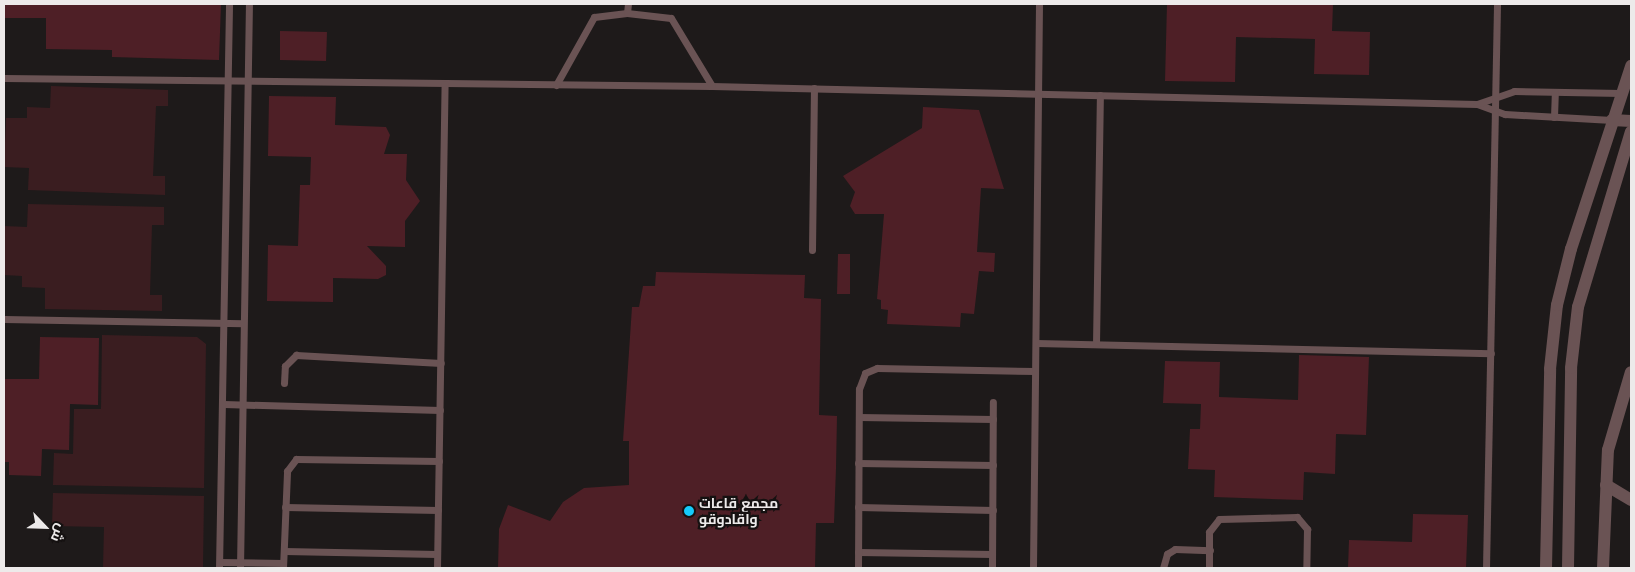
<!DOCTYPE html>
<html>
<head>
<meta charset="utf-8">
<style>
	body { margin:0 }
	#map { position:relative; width:1635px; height:572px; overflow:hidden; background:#1e1a1a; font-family:Jost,Cairo,sans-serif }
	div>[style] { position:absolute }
	.green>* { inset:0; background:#3a1d20 }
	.building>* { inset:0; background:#4e1f26 }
	.lane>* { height:7px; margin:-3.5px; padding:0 3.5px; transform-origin:3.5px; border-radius:3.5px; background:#6a5354 }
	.street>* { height:12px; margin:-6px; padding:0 6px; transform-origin:6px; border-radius:6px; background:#6a5354 }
	.dots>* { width:14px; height:14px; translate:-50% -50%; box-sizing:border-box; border:2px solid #151111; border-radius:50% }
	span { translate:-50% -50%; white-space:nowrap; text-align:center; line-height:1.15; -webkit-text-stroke:4.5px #151111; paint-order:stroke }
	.poi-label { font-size:14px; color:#edeaea; font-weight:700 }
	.left { translate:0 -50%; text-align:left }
	.frame { position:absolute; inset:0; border:5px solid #edeaea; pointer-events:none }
	.north { position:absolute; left:20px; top:502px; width:50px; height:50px; -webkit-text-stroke:4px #151111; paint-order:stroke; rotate:114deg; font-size:14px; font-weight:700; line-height:20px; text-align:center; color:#edeaea }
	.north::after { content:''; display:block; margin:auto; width:18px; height:22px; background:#edeaea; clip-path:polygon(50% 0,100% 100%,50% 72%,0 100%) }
</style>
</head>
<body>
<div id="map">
	<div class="green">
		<i style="clip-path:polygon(51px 86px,168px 90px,168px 106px,156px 106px,153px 176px,165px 176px,165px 195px,28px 190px,29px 168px,4px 167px,6px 118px,27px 118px,27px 107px,50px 108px)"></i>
		<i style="clip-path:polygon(28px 204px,164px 207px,164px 225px,152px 225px,150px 295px,162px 295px,162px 311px,45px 309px,45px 288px,22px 287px,22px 276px,4px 275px,4px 226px,27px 227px)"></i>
		<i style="clip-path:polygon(102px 335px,197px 337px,206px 344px,204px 488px,53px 485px,54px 453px,73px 454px,74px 409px,101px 409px)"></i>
		<i style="clip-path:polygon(53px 493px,204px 496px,203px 568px,103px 568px,104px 527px,52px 526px)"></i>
	</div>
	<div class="building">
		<i style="clip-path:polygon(4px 4px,221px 4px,219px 60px,112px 57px,112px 50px,46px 49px,46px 18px,4px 18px)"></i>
		<i style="clip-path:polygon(1167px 4px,1333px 4px,1332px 31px,1370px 32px,1369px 75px,1314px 74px,1315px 39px,1236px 37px,1235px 82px,1165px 81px)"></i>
		<i style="clip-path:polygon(280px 31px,327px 32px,326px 61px,280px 60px)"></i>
		<i style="clip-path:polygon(269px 96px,336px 97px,335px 125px,386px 127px,390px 135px,384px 154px,407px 154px,406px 180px,420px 201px,405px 221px,405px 247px,367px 246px,386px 266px,386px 275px,378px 279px,333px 278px,333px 302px,267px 301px,268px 245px,298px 246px,300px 185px,310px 185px,311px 157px,268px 156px)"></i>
		<i style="clip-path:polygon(923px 107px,979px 110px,1004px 189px,981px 188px,977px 252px,995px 253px,994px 272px,979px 271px,974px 314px,961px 313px,960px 327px,887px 324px,888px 310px,881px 309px,881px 300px,877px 299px,884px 214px,855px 214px,850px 206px,855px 192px,843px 176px,922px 128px)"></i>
		<i style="clip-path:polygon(838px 254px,850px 254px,850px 294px,837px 294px)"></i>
		<i style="clip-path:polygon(656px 272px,805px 275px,804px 298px,821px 299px,819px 415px,837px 416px,836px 468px,834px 523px,816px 523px,815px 568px,498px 568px,499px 529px,508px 505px,550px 521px,563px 502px,584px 488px,629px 485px,629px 441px,623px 441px,632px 307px,639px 307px,643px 286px,655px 286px)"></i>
		<i style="clip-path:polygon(40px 337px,99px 338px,98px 405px,70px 404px,69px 450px,42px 449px,41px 476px,9px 475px,9px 462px,4px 462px,4px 379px,39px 379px)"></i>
		<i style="clip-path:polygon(1299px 355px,1369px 357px,1366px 435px,1336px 434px,1335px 474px,1304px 472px,1303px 500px,1214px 497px,1215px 470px,1188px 469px,1190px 429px,1200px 429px,1201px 404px,1163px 403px,1165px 361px,1220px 362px,1219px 397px,1298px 400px)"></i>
		<i style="clip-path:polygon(1413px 514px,1468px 515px,1466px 568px,1348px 568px,1349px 540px,1412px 542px)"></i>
	</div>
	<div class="lane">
		<i style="left:627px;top:13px;width:9px;rotate:-84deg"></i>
		<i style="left:4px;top:78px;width:708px;rotate:0.65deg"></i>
		<i style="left:712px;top:86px;width:765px;rotate:1.35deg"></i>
		<i style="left:1477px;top:104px;width:30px;rotate:20deg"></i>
		<i style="left:1505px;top:114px;width:107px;rotate:3.2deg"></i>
		<i style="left:556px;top:85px;width:78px;rotate:-60.8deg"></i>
		<i style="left:594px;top:17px;width:33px;rotate:-7deg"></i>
		<i style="left:627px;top:13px;width:44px;rotate:6.5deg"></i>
		<i style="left:671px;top:18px;width:79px;rotate:58.9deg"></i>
		<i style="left:1477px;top:104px;width:39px;rotate:-19deg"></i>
		<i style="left:1514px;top:91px;width:107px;rotate:1.1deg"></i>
		<i style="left:1554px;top:117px;width:25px;rotate:-88deg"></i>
		<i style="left:812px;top:250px;width:162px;rotate:-89.3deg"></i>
		<i style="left:4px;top:319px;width:239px;rotate:1deg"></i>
		<i style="left:1036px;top:343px;width:455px;rotate:1.3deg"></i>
		<i style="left:1096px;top:344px;width:249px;rotate:-89.1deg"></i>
		<i style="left:284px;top:383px;width:17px;rotate:-87deg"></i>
		<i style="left:285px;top:366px;width:16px;rotate:-45deg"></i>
		<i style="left:296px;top:355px;width:145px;rotate:3.2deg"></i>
		<i style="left:224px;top:404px;width:216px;rotate:1.6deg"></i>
		<i style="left:859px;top:417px;width:134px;rotate:0.9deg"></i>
		<i style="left:858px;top:463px;width:135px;rotate:0.8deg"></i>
		<i style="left:285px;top:507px;width:153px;rotate:1.1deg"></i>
		<i style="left:858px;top:507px;width:135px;rotate:1.3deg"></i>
		<i style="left:284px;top:551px;width:153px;rotate:1.1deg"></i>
		<i style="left:858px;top:552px;width:134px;rotate:0.9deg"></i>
		<i style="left:220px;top:562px;width:63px;rotate:0.9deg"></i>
		<i style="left:219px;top:568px;width:564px;rotate:-88.98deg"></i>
		<i style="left:240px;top:568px;width:564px;rotate:-89.09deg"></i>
		<i style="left:283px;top:568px;width:97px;rotate:-87.6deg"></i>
		<i style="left:287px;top:471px;width:15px;rotate:-53deg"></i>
		<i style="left:296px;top:459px;width:143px;rotate:0.8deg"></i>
		<i style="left:437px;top:568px;width:484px;rotate:-89.1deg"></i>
		<i style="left:858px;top:568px;width:179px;rotate:-89.7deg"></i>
		<i style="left:859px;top:389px;width:17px;rotate:-69deg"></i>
		<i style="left:865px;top:373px;width:13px;rotate:-23deg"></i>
		<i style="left:877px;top:368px;width:158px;rotate:1.1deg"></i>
		<i style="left:992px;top:568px;width:166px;rotate:-89.7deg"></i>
		<i style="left:1033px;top:568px;width:564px;rotate:-89.39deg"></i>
		<i style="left:1163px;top:568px;width:15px;rotate:-74deg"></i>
		<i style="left:1167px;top:554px;width:9px;rotate:-32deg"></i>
		<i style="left:1175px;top:549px;width:35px;rotate:2deg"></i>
		<i style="left:1209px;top:568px;width:36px;rotate:-90deg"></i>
		<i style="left:1209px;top:532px;width:16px;rotate:-52deg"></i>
		<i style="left:1219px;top:519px;width:78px;rotate:-1.5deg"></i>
		<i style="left:1297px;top:517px;width:16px;rotate:50deg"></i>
		<i style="left:1307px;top:529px;width:39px;rotate:91deg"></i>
		<i style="left:1486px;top:568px;width:564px;rotate:-88.88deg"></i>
	</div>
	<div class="street">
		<i style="left:1612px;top:120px;width:19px;rotate:3deg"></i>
		<i style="left:1606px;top:485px;width:29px;rotate:31deg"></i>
		<i style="left:1546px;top:568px;width:199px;rotate:-88.8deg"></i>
		<i style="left:1550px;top:369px;width:64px;rotate:-83.8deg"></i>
		<i style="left:1557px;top:305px;width:58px;rotate:-76deg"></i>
		<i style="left:1571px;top:249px;width:193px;rotate:-71.8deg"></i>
		<i style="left:1568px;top:568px;width:200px;rotate:-89.1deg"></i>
		<i style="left:1571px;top:368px;width:61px;rotate:-83.5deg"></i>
		<i style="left:1578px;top:307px;width:183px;rotate:-73.2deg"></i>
		<i style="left:1603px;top:568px;width:118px;rotate:-87.6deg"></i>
		<i style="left:1608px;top:450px;width:81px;rotate:-73.6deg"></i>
	</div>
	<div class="dots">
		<i style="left:689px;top:511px;background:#15cafb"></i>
	</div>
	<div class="poi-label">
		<span class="left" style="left:699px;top:511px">مجمع قاعات<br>واقادوقو</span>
	</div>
	<div class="frame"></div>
	<div class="north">ش</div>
</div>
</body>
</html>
